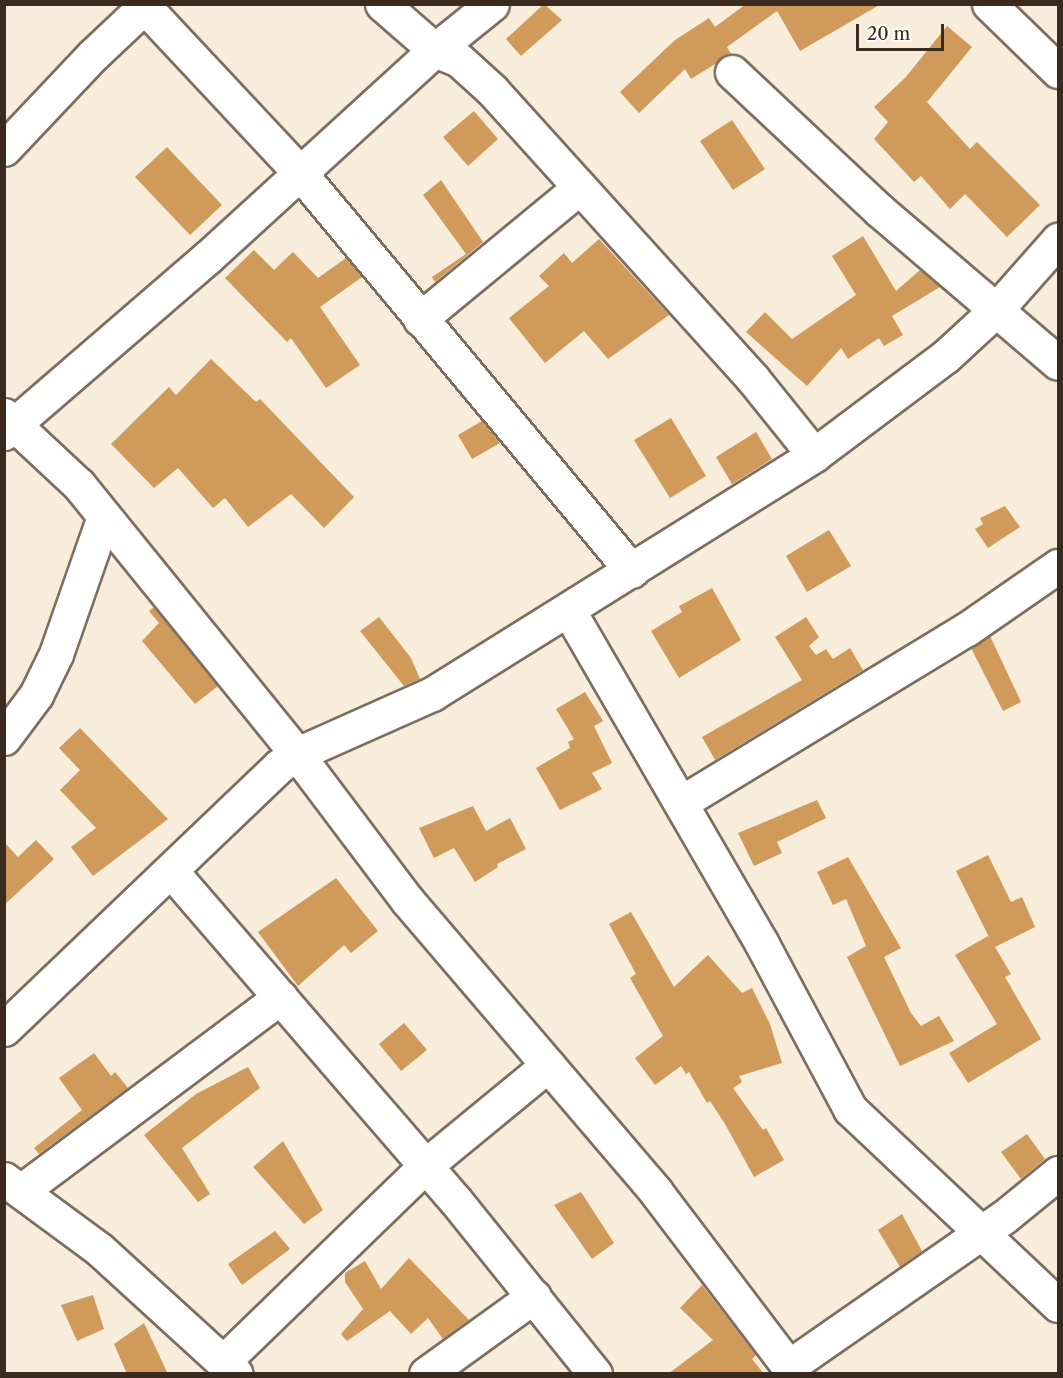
<!DOCTYPE html>
<html>
<head>
<meta charset="utf-8">
<style>
	body { margin:0 }
	#map { position:relative; width:1063px; height:1378px; overflow:hidden; background:#f7edda; font-family:"Libre Caslon Text",serif }
	div>[style] { position:absolute }
	.building>* { inset:0; background:#d09b5a }
	.roads { filter:drop-shadow(2px 0 #7d6e60) drop-shadow(-2px 0 #7d6e60) drop-shadow(0 2px #7d6e60) drop-shadow(0 -2px #7d6e60) }
	.minor>* { height:33px; margin:-16.5px; padding:0 16.5px; transform-origin:16.5px; border-radius:16.5px; background:#fff }
	span { translate:-50% -50%; white-space:nowrap; text-align:center; line-height:1.15; -webkit-text-stroke:4.5px #fdfcf7; paint-order:stroke }
	.frame { position:absolute; inset:0; border:6px solid #3b2a1e; pointer-events:none }
	.scale { position:absolute; left:856px; top:24px; width:88px; height:27px; box-sizing:border-box; border:3px solid #3b2a1e; border-top:0; padding-left:8px; font-size:18px; line-height:21px; white-space:nowrap; color:#3b2a1e; -webkit-text-stroke:4px #fdfcf7; paint-order:stroke }
</style>
</head>
<body>
<div id="map">
	<div class="building">
		<i style="clip-path:polygon(544px 4px,562px 20px,521px 56px,506px 39px)"></i>
		<i style="clip-path:polygon(746px 4px,881px 4px,800px 51px,777px 11px,727px 47px,731px 54px,691px 79px,685px 69px,639px 113px,620px 92px,675px 40px,709px 18px,715px 27px)"></i>
		<i style="clip-path:polygon(947px 26px,972px 47px,927px 102px,970px 149px,977px 142px,1040px 205px,1007px 237px,965px 194px,950px 209px,921px 176px,914px 182px,874px 139px,888px 122px,874px 107px,905px 78px)"></i>
		<i style="clip-path:polygon(474px 111px,498px 139px,468px 166px,443px 137px)"></i>
		<i style="clip-path:polygon(732px 120px,765px 169px,733px 190px,700px 141px)"></i>
		<i style="clip-path:polygon(167px 147px,222px 205px,190px 235px,135px 177px)"></i>
		<i style="clip-path:polygon(441px 180px,483px 242px,435px 282px,432px 277px,466px 254px,423px 195px)"></i>
		<i style="clip-path:polygon(863px 236px,896px 291px,920px 270px,940px 287px,892px 316px,903px 335px,884px 346px,879px 338px,848px 359px,841px 348px,807px 386px,746px 332px,765px 312px,792px 339px,856px 295px,832px 256px)"></i>
		<i style="clip-path:polygon(599px 239px,669px 315px,608px 359px,584px 331px,545px 363px,509px 318px,549px 286px,539px 276px,564px 253px,572px 263px)"></i>
		<i style="clip-path:polygon(254px 250px,274px 270px,293px 252px,318px 278px,346px 258px,362px 277px,320px 307px,360px 365px,326px 388px,291px 338px,287px 342px,225px 278px)"></i>
		<i style="clip-path:polygon(211px 359px,256px 402px,260px 399px,354px 497px,324px 528px,291px 494px,248px 527px,225px 498px,213px 508px,178px 468px,154px 488px,111px 444px,169px 387px,176px 395px)"></i>
		<i style="clip-path:polygon(671px 418px,706px 476px,670px 498px,634px 440px)"></i>
		<i style="clip-path:polygon(482px 421px,500px 443px,472px 459px,458px 435px)"></i>
		<i style="clip-path:polygon(756px 432px,772px 459px,732px 484px,716px 457px)"></i>
		<i style="clip-path:polygon(1005px 506px,1020px 527px,988px 548px,975px 529px,983px 524px,980px 518px)"></i>
		<i style="clip-path:polygon(829px 530px,851px 566px,807px 592px,786px 556px)"></i>
		<i style="clip-path:polygon(712px 588px,741px 640px,679px 678px,651px 631px,682px 612px,679px 606px)"></i>
		<i style="clip-path:polygon(154px 607px,218px 686px,195px 704px,142px 641px,159px 623px,149px 611px)"></i>
		<i style="clip-path:polygon(379px 617px,411px 658px,420px 679px,404px 686px,360px 631px)"></i>
		<i style="clip-path:polygon(806px 617px,819px 637px,809px 646px,816px 655px,826px 649px,833px 659px,850px 648px,863px 670px,715px 760px,702px 737px,802px 680px,775px 637px)"></i>
		<i style="clip-path:polygon(990px 636px,1021px 702px,1003px 711px,971px 648px)"></i>
		<i style="clip-path:polygon(585px 692px,603px 721px,594px 726px,612px 763px,592px 773px,602px 789px,560px 810px,536px 768px,570px 748px,568px 742px,574px 739px,556px 709px)"></i>
		<i style="clip-path:polygon(80px 728px,168px 819px,93px 876px,71px 847px,96px 828px,60px 790px,80px 770px,59px 748px)"></i>
		<i style="clip-path:polygon(817px 800px,826px 818px,777px 842px,782px 853px,754px 866px,738px 833px)"></i>
		<i style="clip-path:polygon(473px 806px,486px 831px,510px 818px,526px 849px,497px 864px,498px 867px,475px 882px,454px 848px,434px 858px,419px 828px)"></i>
		<i style="clip-path:polygon(36px 840px,54px 859px,4px 905px,4px 842px,18px 857px)"></i>
		<i style="clip-path:polygon(988px 855px,1011px 902px,1022px 897px,1035px 927px,995px 947px,1011px 974px,1005px 977px,1041px 1039px,968px 1083px,949px 1053px,997px 1024px,955px 955px,988px 936px,990px 939px,956px 871px)"></i>
		<i style="clip-path:polygon(848px 857px,901px 948px,884px 957px,911px 1013px,921px 1026px,939px 1016px,954px 1041px,900px 1066px,847px 957px,866px 946px,846px 899px,833px 905px,817px 872px)"></i>
		<i style="clip-path:polygon(336px 878px,378px 931px,351px 953px,344px 945px,298px 986px,258px 932px)"></i>
		<i style="clip-path:polygon(631px 912px,674px 987px,708px 955px,742px 993px,752px 988px,770px 1024px,782px 1063px,739px 1076px,742px 1082px,733px 1088px,763px 1130px,766px 1128px,784px 1160px,754px 1177px,725px 1124px,710px 1101px,707px 1103px,689px 1072px,686px 1074px,681px 1066px,655px 1085px,635px 1058px,663px 1036px,630px 978px,636px 974px,609px 924px)"></i>
		<i style="clip-path:polygon(404px 1023px,427px 1050px,401px 1071px,379px 1044px)"></i>
		<i style="clip-path:polygon(94px 1053px,111px 1076px,115px 1072px,128px 1088px,39px 1154px,34px 1148px,82px 1110px,59px 1078px)"></i>
		<i style="clip-path:polygon(248px 1067px,260px 1088px,182px 1148px,210px 1194px,198px 1202px,144px 1135px,196px 1094px)"></i>
		<i style="clip-path:polygon(1027px 1134px,1045px 1159px,1021px 1179px,1001px 1152px)"></i>
		<i style="clip-path:polygon(283px 1141px,323px 1210px,304px 1224px,253px 1167px)"></i>
		<i style="clip-path:polygon(581px 1192px,614px 1243px,592px 1259px,554px 1205px)"></i>
		<i style="clip-path:polygon(902px 1214px,922px 1251px,900px 1267px,878px 1230px)"></i>
		<i style="clip-path:polygon(275px 1231px,290px 1249px,242px 1285px,228px 1264px)"></i>
		<i style="clip-path:polygon(409px 1258px,469px 1320px,443px 1339px,428px 1318px,411px 1334px,390px 1311px,347px 1341px,341px 1334px,363px 1309px,345px 1282px,345px 1273px,365px 1261px,381px 1289px)"></i>
		<i style="clip-path:polygon(702px 1285px,756px 1355px,752px 1359px,764px 1374px,668px 1374px,713px 1340px,680px 1308px)"></i>
		<i style="clip-path:polygon(93px 1295px,104px 1329px,77px 1341px,61px 1305px)"></i>
		<i style="clip-path:polygon(144px 1323px,168px 1374px,127px 1374px,114px 1344px)"></i>
	</div>
	<div class="roads">
		<div class="minor">
			<i style="left:142px;top:4px;width:231px;rotate:46.9deg"></i>
			<i style="left:300px;top:173px;width:518px;rotate:50.17deg"></i>
			<i style="left:382px;top:4px;width:70px;rotate:41deg"></i>
			<i style="left:435px;top:50px;width:26px;rotate:23deg"></i>
			<i style="left:459px;top:60px;width:45px;rotate:42.3deg"></i>
			<i style="left:492px;top:90px;width:389px;rotate:47.9deg"></i>
			<i style="left:753px;top:379px;width:97px;rotate:51.2deg"></i>
			<i style="left:989px;top:4px;width:96px;rotate:44.2deg"></i>
			<i style="left:732px;top:72px;width:202px;rotate:43.2deg"></i>
			<i style="left:879px;top:210px;width:235px;rotate:40.5deg"></i>
			<i style="left:4px;top:149px;width:129px;rotate:-46.6deg"></i>
			<i style="left:93px;top:55px;width:70px;rotate:-43.3deg"></i>
			<i style="left:420px;top:319px;width:207px;rotate:-39.5deg"></i>
			<i style="left:4px;top:415px;width:103px;rotate:43deg"></i>
			<i style="left:79px;top:485px;width:346px;rotate:51deg"></i>
			<i style="left:297px;top:754px;width:183px;rotate:53deg"></i>
			<i style="left:407px;top:900px;width:384px;rotate:49.5deg"></i>
			<i style="left:656px;top:1192px;width:228px;rotate:52.8deg"></i>
			<i style="left:4px;top:433px;width:269px;rotate:-40.8deg"></i>
			<i style="left:208px;top:257px;width:307px;rotate:-42.4deg"></i>
			<i style="left:435px;top:50px;width:73px;rotate:-38.9deg"></i>
			<i style="left:569px;top:611px;width:385px;rotate:59.9deg"></i>
			<i style="left:762px;top:944px;width:187px;rotate:61.9deg"></i>
			<i style="left:850px;top:1109px;width:286px;rotate:43.3deg"></i>
			<i style="left:4px;top:738px;width:54px;rotate:-53.3deg"></i>
			<i style="left:36px;top:695px;width:46px;rotate:-64deg"></i>
			<i style="left:56px;top:654px;width:146px;rotate:-70.8deg"></i>
			<i style="left:682px;top:802px;width:333px;rotate:-31.3deg"></i>
			<i style="left:967px;top:629px;width:111px;rotate:-34.7deg"></i>
			<i style="left:171px;top:871px;width:436px;rotate:49.2deg"></i>
			<i style="left:456px;top:1201px;width:222px;rotate:51.2deg"></i>
			<i style="left:4px;top:1029px;width:381px;rotate:-43.7deg"></i>
			<i style="left:279px;top:766px;width:22px;rotate:-34deg"></i>
			<i style="left:297px;top:754px;width:148px;rotate:-24deg"></i>
			<i style="left:432px;top:694px;width:451px;rotate:-32deg"></i>
			<i style="left:814px;top:455px;width:165px;rotate:-36.9deg"></i>
			<i style="left:946px;top:356px;width:68px;rotate:-42.6deg"></i>
			<i style="left:996px;top:310px;width:94px;rotate:-48.5deg"></i>
			<i style="left:4px;top:1179px;width:118px;rotate:36.4deg"></i>
			<i style="left:99px;top:1249px;width:185px;rotate:42.4deg"></i>
			<i style="left:21px;top:1191px;width:324px;rotate:-36.8deg"></i>
			<i style="left:224px;top:1361px;width:280px;rotate:-44.1deg"></i>
			<i style="left:425px;top:1166px;width:159px;rotate:-39.4deg"></i>
			<i style="left:788px;top:1367px;width:263px;rotate:-34.8deg"></i>
			<i style="left:1004px;top:1217px;width:70px;rotate:-39.2deg"></i>
			<i style="left:426px;top:1374px;width:133px;rotate:-35.8deg"></i>
		</div>
	</div>
	<div class="frame"></div>
	<div class="scale">20 m</div>
</div>
</body>
</html>
